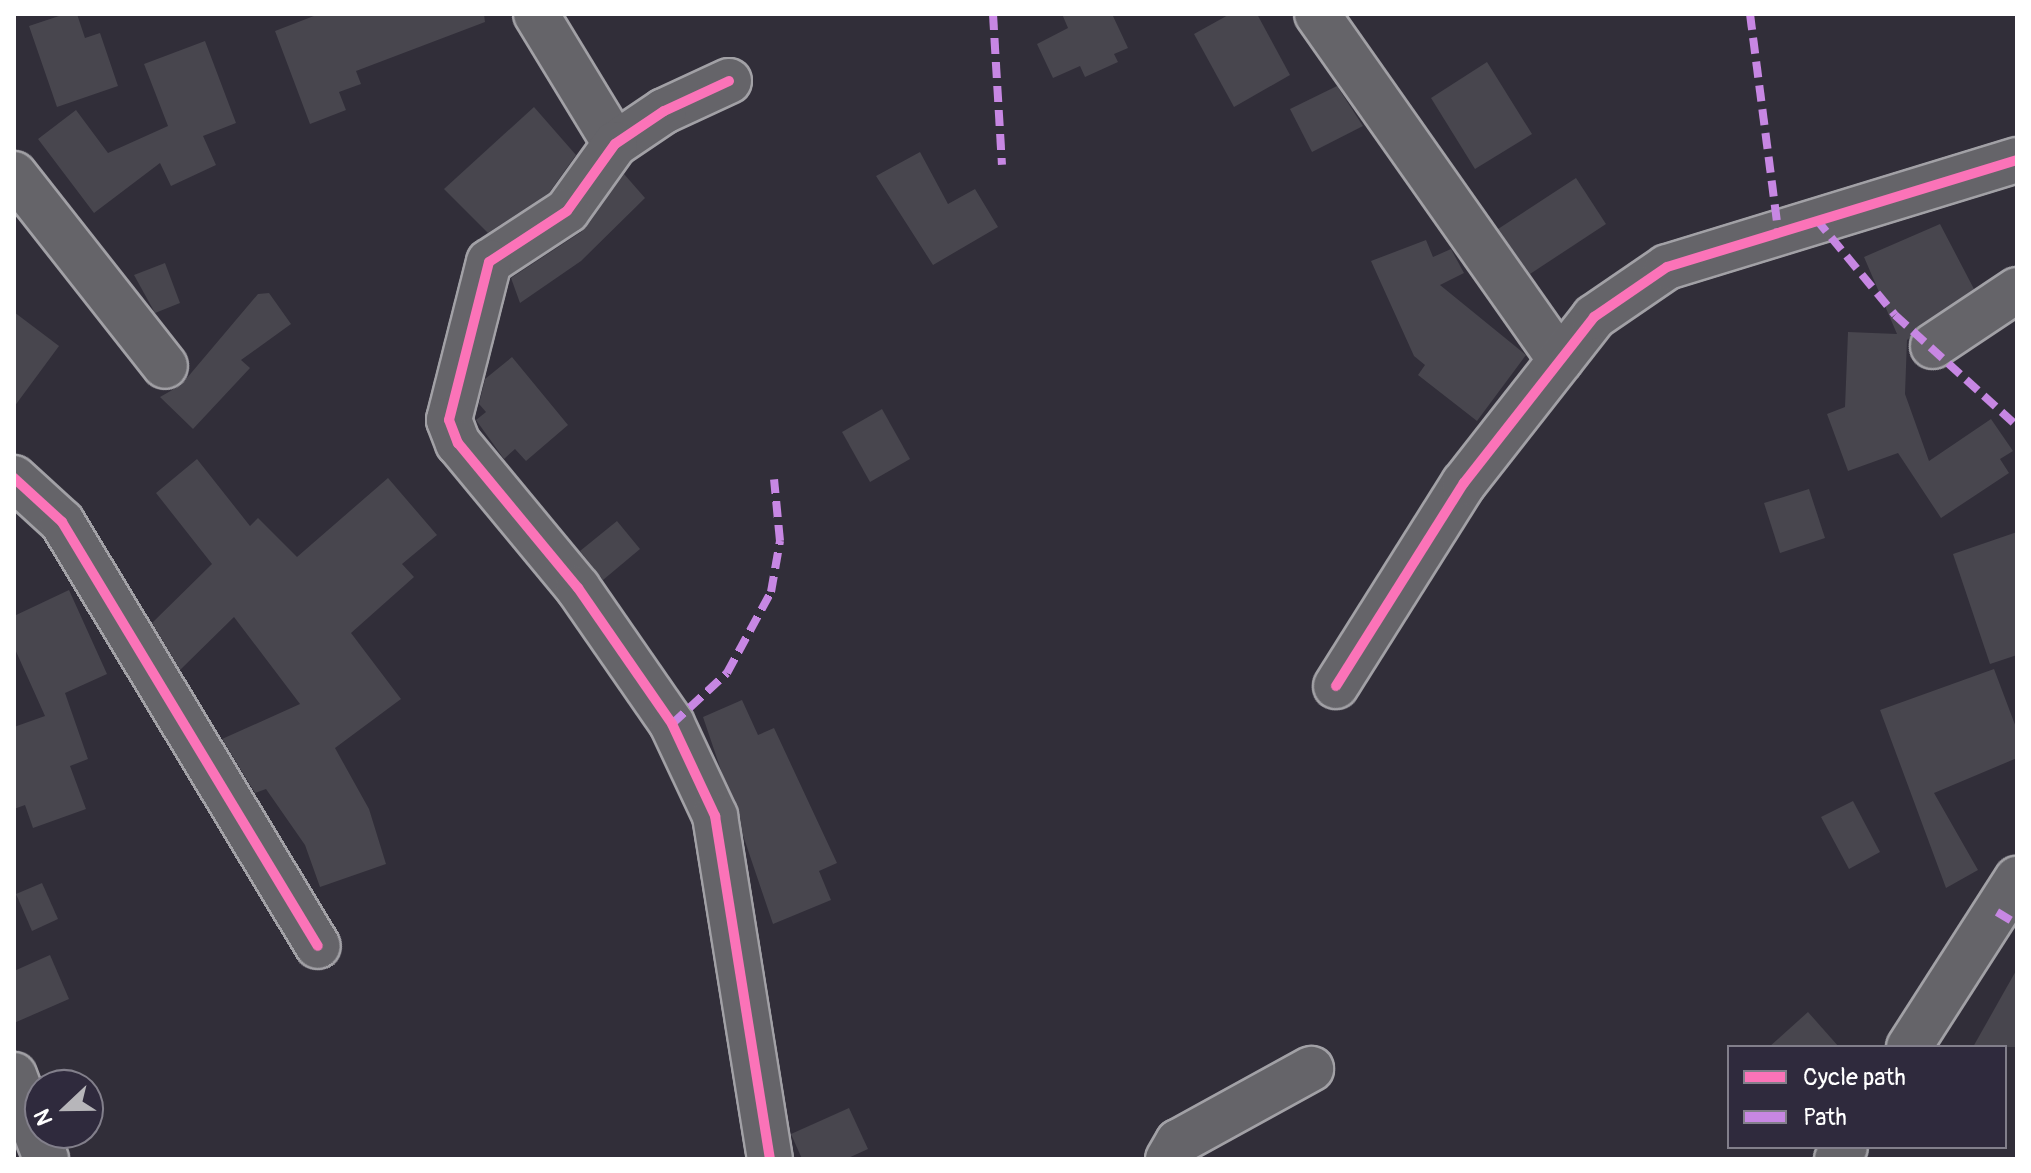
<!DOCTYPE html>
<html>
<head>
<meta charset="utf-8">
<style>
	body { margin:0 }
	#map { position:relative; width:2031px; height:1173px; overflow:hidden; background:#312e39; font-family:Pangolin,sans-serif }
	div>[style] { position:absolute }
	.building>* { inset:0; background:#48464e }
	.roads { filter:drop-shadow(2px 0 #a2a1a6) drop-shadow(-2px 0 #a2a1a6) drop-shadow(0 2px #a2a1a6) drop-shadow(0 -2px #a2a1a6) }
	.minor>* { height:44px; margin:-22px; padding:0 22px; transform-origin:22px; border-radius:22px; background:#656469 }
	.quiet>* { height:8px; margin-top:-4px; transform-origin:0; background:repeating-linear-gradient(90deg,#c787e3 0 16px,transparent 0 24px) }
	.cycleway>* { height:10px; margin:-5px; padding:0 5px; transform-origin:5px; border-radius:5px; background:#fb73b8 }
	span { translate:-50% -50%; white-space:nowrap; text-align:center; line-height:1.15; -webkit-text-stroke:6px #2f2a3d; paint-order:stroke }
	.frame { position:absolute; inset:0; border:16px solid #fff; pointer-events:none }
	.legend { position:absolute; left:1727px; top:1045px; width:280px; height:104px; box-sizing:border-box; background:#2f2a3d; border:2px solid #827f8b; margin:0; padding:10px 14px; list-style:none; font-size:24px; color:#fff }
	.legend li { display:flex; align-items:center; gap:16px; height:40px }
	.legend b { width:40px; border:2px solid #827f8b }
	.north { position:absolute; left:24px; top:1069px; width:80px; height:80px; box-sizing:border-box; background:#2f2a3d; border:2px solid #827f8b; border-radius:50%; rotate:248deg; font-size:22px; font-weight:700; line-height:32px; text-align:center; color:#fff }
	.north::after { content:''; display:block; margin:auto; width:28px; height:36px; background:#b7b6ba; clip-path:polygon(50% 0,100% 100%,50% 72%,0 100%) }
</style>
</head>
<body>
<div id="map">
	<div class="building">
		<i style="clip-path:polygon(65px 14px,77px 14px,85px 38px,100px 33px,118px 86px,57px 107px,29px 26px)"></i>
		<i style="clip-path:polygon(319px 14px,484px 14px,485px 22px,356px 71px,361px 84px,339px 92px,346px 110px,310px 124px,275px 31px)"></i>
		<i style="clip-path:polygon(1062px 14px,1112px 14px,1128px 48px,1114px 54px,1118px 62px,1085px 77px,1080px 66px,1053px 78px,1037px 44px,1068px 28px)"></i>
		<i style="clip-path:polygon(1230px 14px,1257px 14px,1290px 75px,1234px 107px,1194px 34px)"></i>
		<i style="clip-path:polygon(205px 41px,236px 123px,203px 136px,216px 165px,171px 186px,160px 163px,94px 213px,38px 139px,76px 110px,108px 153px,168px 126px,144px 64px)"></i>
		<i style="clip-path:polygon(1487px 62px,1532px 134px,1475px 169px,1431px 98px)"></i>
		<i style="clip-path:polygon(1337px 86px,1363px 126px,1312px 152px,1290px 109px)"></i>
		<i style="clip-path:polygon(534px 107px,576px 155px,549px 193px,488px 233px,444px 189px)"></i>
		<i style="clip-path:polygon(920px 152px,948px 204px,975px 189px,998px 227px,933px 265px,876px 176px)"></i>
		<i style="clip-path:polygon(624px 174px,645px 198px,581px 261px,520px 303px,511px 278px,581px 232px)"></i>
		<i style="clip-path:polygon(1576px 178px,1606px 224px,1530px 274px,1498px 229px)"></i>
		<i style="clip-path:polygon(1940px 224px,1974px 289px,1907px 340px,1905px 394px,1929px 461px,1991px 419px,2013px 451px,2000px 459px,2009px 473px,1941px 518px,1898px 453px,1848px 471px,1827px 414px,1845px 407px,1848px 332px,1897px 334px,1864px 257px)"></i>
		<i style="clip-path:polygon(1426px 240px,1433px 257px,1451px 249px,1464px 273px,1440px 285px,1526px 355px,1477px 421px,1418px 375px,1425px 365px,1414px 356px,1371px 261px)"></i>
		<i style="clip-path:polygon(165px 263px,180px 303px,155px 313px,134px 275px)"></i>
		<i style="clip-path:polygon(269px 293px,291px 324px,241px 360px,250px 368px,193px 429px,160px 397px,181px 385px,258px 294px)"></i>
		<i style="clip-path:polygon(14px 312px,59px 346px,14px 407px)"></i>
		<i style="clip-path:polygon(512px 357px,568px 425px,526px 461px,515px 449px,504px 459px,476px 420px,486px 412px,479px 404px,485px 379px)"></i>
		<i style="clip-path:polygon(882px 409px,910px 459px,870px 482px,842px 432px)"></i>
		<i style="clip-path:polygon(197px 459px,250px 526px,258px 518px,297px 557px,388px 478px,437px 535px,402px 564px,414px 577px,351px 633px,401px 699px,335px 748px,369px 809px,386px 864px,320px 887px,305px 845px,266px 789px,255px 793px,222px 739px,300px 704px,234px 617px,180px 670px,152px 623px,212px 564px,156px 493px)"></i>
		<i style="clip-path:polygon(1809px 489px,1825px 538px,1780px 553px,1764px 503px)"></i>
		<i style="clip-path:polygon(617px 521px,640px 549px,603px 580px,580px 551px)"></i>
		<i style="clip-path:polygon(2017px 532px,2017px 655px,1990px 664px,1953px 554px)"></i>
		<i style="clip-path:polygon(69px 590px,107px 674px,65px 693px,88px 759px,70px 766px,86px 809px,33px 828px,25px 805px,14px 809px,14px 727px,45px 716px,14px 647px,14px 616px)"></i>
		<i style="clip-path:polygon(1994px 669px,2017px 730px,2017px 758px,1934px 793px,1978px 870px,1946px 888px,1880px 710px)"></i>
		<i style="clip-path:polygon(742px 700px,758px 735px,774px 728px,837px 863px,819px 871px,831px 900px,773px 924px,703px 717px)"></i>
		<i style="clip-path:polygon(1853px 801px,1880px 852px,1849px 869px,1821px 817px)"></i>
		<i style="clip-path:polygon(42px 883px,58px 919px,32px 931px,16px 894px)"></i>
		<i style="clip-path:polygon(50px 955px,69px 999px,14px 1023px,14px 971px)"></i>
		<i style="clip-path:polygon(2017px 969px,2017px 1047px,1973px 1047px)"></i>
		<i style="clip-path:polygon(1808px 1012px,1839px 1047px,1769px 1047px)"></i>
		<i style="clip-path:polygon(849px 1108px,868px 1149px,846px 1159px,802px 1159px,791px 1134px)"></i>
	</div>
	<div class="roads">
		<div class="minor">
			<i style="left:536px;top:14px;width:152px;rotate:58.7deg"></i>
			<i style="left:1317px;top:14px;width:423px;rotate:54.9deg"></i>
			<i style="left:729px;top:81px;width:72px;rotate:155.2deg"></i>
			<i style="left:664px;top:111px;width:59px;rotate:146deg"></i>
			<i style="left:615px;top:144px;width:82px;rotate:125.6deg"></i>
			<i style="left:567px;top:211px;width:93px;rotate:146.8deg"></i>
			<i style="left:489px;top:262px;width:163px;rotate:104.2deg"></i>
			<i style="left:449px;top:420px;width:25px;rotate:69deg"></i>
			<i style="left:458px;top:443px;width:188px;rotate:50.4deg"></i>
			<i style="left:578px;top:588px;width:165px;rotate:55.3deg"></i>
			<i style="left:672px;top:724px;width:102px;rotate:64.9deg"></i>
			<i style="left:715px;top:816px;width:347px;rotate:80.9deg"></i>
			<i style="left:14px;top:174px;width:244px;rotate:51.8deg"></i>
			<i style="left:1933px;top:346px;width:101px;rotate:-33.7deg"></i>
			<i style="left:14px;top:478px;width:65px;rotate:42.5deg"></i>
			<i style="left:62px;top:522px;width:495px;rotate:58.9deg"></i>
			<i style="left:1336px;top:686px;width:240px;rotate:-57.8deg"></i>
			<i style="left:1464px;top:483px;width:211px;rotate:-51.9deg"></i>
			<i style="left:1594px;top:317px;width:88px;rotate:-34.4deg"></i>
			<i style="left:1667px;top:267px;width:366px;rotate:-17deg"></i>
			<i style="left:1909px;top:1047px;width:200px;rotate:-57.3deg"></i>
			<i style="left:14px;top:1075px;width:90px;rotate:69.1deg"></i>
			<i style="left:1168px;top:1159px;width:20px;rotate:-60deg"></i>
			<i style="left:1178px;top:1142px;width:152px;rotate:-28.8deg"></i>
			<i style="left:1837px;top:1159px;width:14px;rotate:-56deg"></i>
		</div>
	</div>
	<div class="quiet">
		<i style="left:993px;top:14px;width:151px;rotate:86.6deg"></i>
		<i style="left:1750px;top:14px;width:219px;rotate:82.6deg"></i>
		<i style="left:1816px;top:219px;width:124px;rotate:50.5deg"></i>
		<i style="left:1895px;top:315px;width:165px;rotate:42.3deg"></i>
		<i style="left:672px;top:724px;width:75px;rotate:-42.8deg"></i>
		<i style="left:727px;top:673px;width:92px;rotate:-61.5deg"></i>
		<i style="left:771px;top:592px;width:52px;rotate:-80deg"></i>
		<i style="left:780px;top:541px;width:62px;rotate:-95.5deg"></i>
		<i style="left:1997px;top:912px;width:23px;rotate:31deg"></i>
	</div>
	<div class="cycleway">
		<i style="left:729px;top:81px;width:72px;rotate:155.2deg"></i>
		<i style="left:664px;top:111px;width:59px;rotate:146deg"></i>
		<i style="left:615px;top:144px;width:82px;rotate:125.6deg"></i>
		<i style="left:567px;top:211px;width:93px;rotate:146.8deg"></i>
		<i style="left:489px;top:262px;width:163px;rotate:104.2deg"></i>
		<i style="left:449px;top:420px;width:25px;rotate:69deg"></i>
		<i style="left:458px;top:443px;width:188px;rotate:50.4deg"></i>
		<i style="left:578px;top:588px;width:165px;rotate:55.3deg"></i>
		<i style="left:672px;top:724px;width:102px;rotate:64.9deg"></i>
		<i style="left:715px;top:816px;width:347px;rotate:80.9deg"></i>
		<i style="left:14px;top:478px;width:65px;rotate:42.5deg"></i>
		<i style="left:62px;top:522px;width:495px;rotate:58.9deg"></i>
		<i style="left:1336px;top:686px;width:240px;rotate:-57.8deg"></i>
		<i style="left:1464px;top:483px;width:211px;rotate:-51.9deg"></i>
		<i style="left:1594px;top:317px;width:88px;rotate:-34.4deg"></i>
		<i style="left:1667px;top:267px;width:366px;rotate:-17deg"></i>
	</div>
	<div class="frame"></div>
	<ul class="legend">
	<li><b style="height:10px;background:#fb73b8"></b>Cycle path</li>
	<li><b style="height:10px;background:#c787e3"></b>Path</li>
	</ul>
	<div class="north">N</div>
</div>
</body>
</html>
